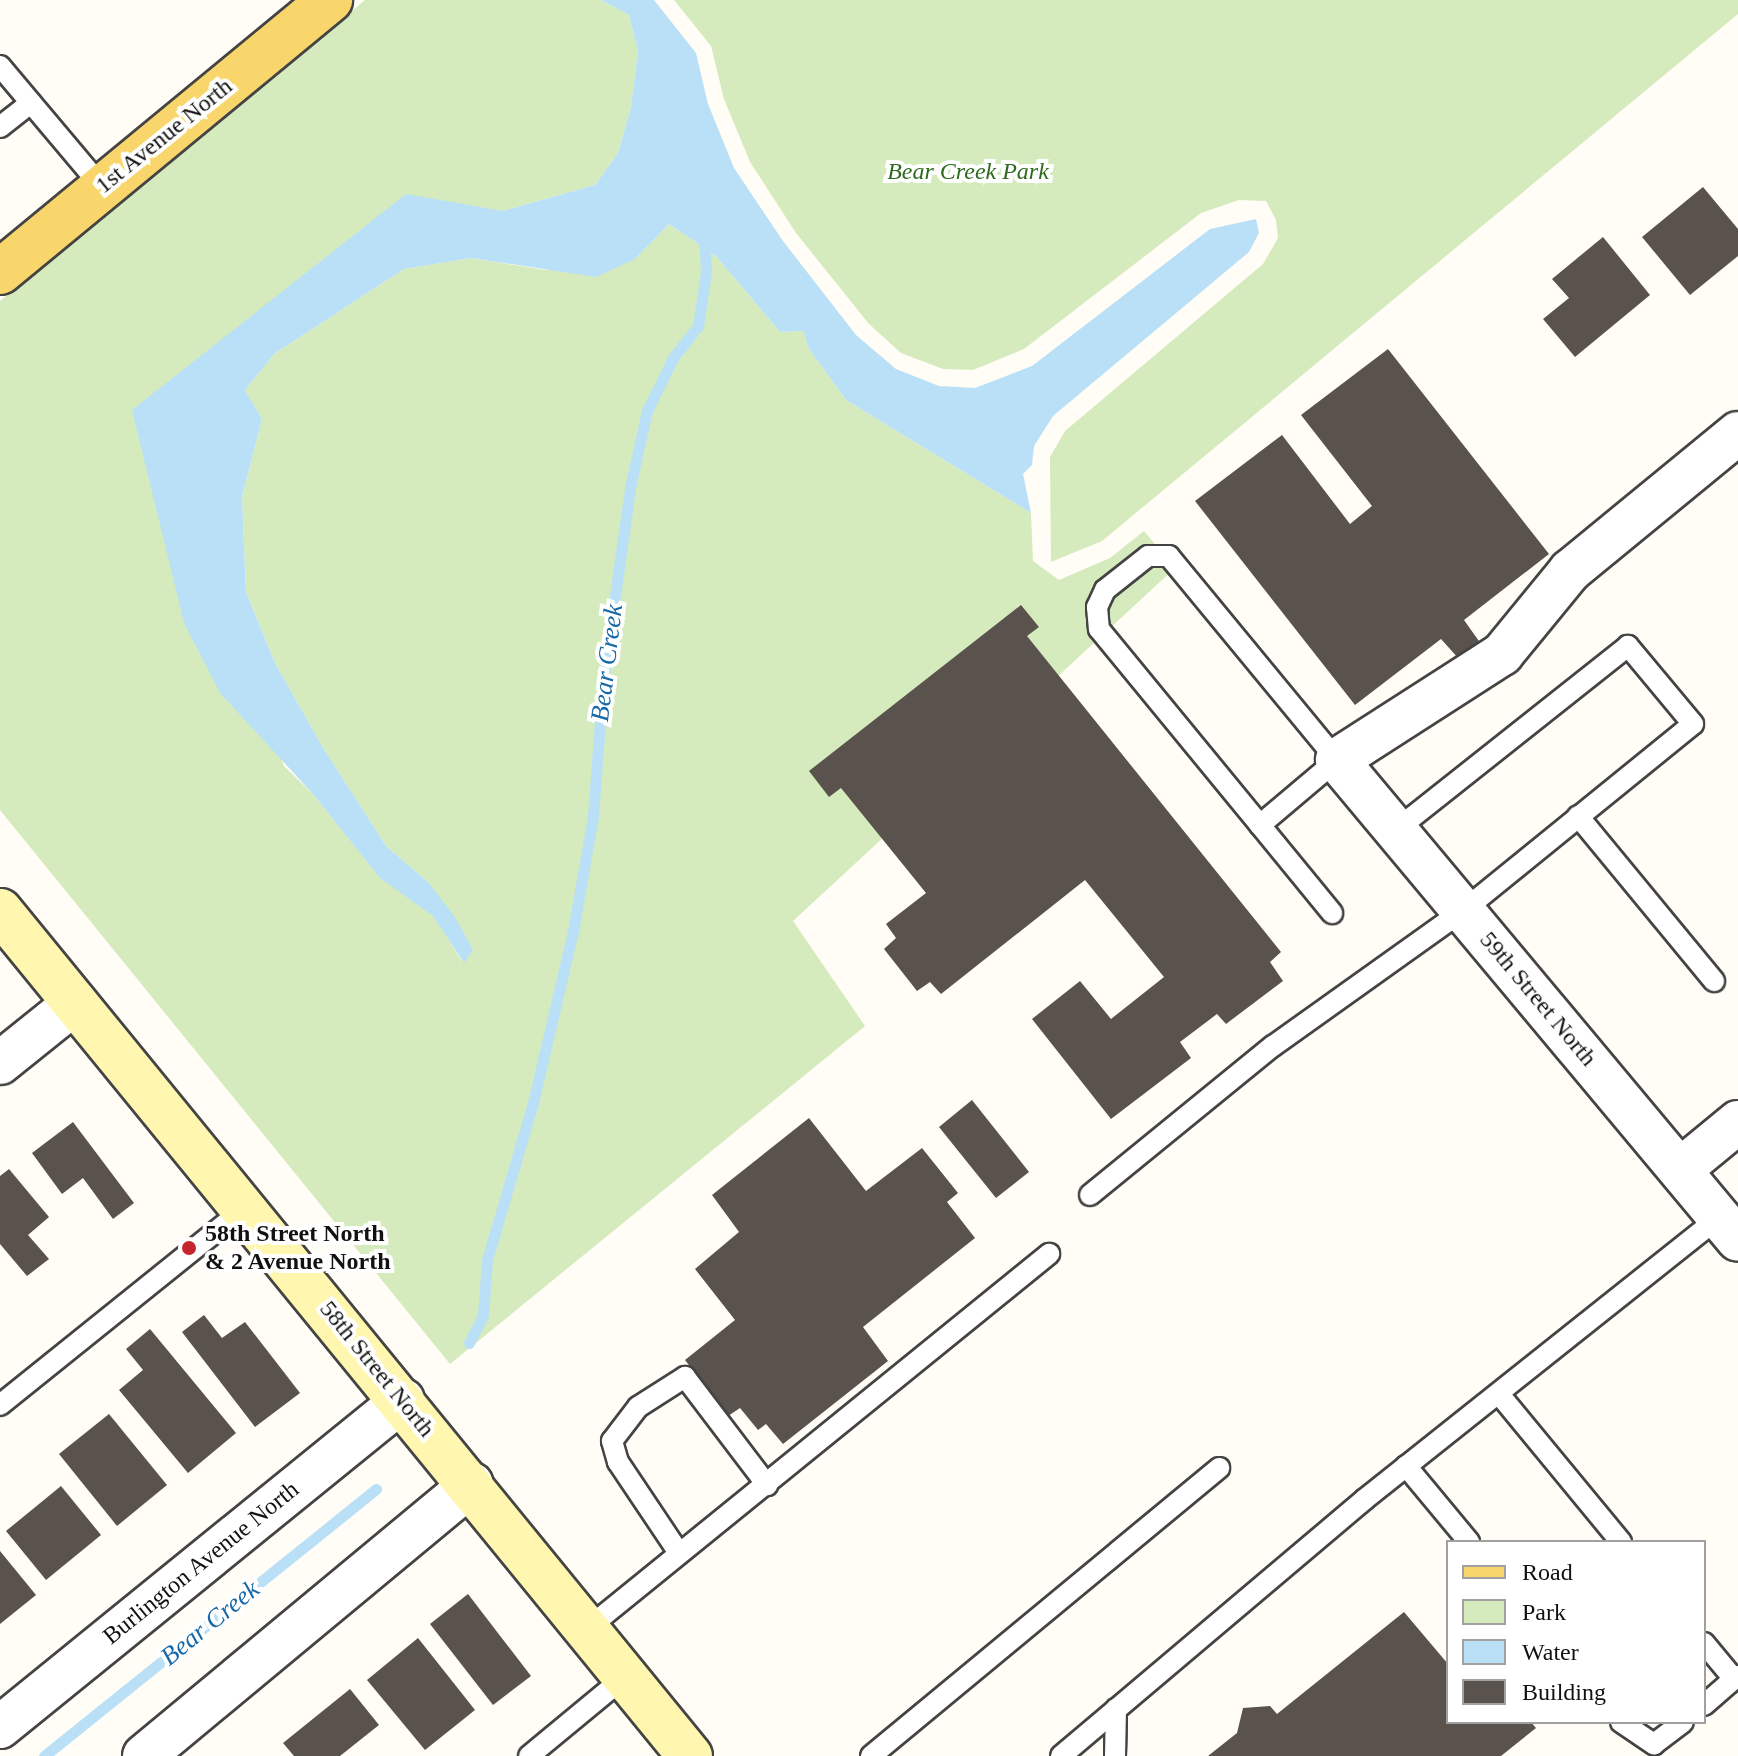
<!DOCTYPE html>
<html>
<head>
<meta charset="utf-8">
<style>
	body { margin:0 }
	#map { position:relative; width:1738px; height:1756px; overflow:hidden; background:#fffdf5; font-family:"Times New Roman",serif }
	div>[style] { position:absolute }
	.green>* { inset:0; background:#d5ebbd }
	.water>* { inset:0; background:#b9e0f7 }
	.stream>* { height:11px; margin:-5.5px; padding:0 5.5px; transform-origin:5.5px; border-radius:5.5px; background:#b9e0f7 }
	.building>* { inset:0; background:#5a524d }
	.roads { filter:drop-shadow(2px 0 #444) drop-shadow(-2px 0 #444) drop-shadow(0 2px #444) drop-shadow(0 -2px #444) }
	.lane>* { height:20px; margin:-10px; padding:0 10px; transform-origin:10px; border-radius:10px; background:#fff }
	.street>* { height:42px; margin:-21px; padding:0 21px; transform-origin:21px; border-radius:21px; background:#fff }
	.secondary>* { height:44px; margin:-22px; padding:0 22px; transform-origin:22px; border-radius:22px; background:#fff6b0 }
	.primary>* { height:44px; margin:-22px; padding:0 22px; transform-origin:22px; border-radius:22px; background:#f9d66b }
	.dots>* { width:22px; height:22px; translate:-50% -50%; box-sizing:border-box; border:4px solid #fff; border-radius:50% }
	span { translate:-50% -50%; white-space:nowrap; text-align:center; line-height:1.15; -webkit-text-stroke:8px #fff; paint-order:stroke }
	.street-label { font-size:24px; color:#111 }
	.park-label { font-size:24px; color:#2f6b1f; font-style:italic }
	.poi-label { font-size:24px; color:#111; font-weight:700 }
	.left { translate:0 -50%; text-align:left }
	.water-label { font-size:26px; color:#1768a6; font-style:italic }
	.legend { position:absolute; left:1446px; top:1540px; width:260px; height:184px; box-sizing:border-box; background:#fff; border:2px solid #a0a0a0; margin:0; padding:10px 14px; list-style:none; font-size:24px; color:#111 }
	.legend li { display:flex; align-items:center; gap:16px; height:40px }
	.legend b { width:40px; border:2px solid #a0a0a0 }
</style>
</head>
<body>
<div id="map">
	<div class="green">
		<i style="clip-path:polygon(365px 0,601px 0,629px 15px,638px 51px,631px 107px,618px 153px,595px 185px,503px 211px,464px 207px,132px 410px,284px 766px,312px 793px,380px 877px,434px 916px,463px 963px,428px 882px,386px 846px,322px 746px,275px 663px,246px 592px,242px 497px,262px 419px,245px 390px,274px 354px,404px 269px,471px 258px,546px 270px,635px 259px,669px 224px,716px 256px,780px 332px,803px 331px,809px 349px,846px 400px,1031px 513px,1033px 561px,1059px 580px,1110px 558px,1144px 531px,1175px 568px,793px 921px,865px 1026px,450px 1364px,0 810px,0 301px)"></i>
		<i style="clip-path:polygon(674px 0,1738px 0,1738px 14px,1102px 541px,1051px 562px,1050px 457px,1065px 431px,1263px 264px,1278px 238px,1276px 220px,1266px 201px,1239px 200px,1201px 213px,1024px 349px,973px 370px,943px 369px,901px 353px,869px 324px,796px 233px,750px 162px,724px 99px,711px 46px)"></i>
	</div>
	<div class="water">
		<i style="clip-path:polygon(601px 0,654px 0,696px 53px,708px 104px,734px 168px,783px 241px,856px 335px,896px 369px,939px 386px,975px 388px,1032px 366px,1210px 229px,1256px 219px,1259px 233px,1249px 252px,1053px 416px,1034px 446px,1032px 465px,1023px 474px,1031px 513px,846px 400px,809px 349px,803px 331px,780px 332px,716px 256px,669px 224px,635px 259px,596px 277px,471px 258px,404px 269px,274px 354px,245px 390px,262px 419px,242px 497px,246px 592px,275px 663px,322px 746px,386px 846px,428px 882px,455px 917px,473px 950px,464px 963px,433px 916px,380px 878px,312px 793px,220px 693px,184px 623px,132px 410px,406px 194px,503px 211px,595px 185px,618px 153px,631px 107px,638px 51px,629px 15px)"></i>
	</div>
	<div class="stream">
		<i style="left:469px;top:1343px;width:31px;rotate:-63deg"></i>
		<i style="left:483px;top:1315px;width:55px;rotate:-85.8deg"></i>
		<i style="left:487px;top:1260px;width:164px;rotate:-73.7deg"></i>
		<i style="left:533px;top:1103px;width:177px;rotate:-76.9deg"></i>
		<i style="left:573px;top:931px;width:117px;rotate:-80.1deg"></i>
		<i style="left:593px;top:816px;width:135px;rotate:-85.8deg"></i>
		<i style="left:603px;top:681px;width:195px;rotate:-82deg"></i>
		<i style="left:630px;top:488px;width:79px;rotate:-77.6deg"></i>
		<i style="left:647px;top:411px;width:59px;rotate:-63.9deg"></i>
		<i style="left:673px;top:358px;width:41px;rotate:-52deg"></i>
		<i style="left:698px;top:326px;width:55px;rotate:-81.6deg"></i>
		<i style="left:706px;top:272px;width:37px;rotate:-93deg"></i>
		<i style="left:44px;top:1756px;width:426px;rotate:-38.8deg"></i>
	</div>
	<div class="building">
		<i style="clip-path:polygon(1703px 187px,1738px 229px,1738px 256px,1690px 295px,1642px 237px)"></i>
		<i style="clip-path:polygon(1603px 237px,1650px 295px,1575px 357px,1543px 319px,1569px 298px,1552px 279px)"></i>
		<i style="clip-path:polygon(1388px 349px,1549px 554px,1464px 620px,1481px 644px,1459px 659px,1441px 639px,1355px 705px,1195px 501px,1282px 435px,1350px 524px,1372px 506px,1301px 415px)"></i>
		<i style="clip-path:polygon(1021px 605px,1039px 627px,1027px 636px,1281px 952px,1270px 962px,1283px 981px,1226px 1024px,1217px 1014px,1180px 1042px,1191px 1058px,1111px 1119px,1032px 1019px,1080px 981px,1111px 1019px,1164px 977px,1085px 880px,941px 994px,930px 982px,917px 991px,884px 949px,896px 938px,886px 924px,926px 893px,841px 788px,829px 797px,809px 771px)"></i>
		<i style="clip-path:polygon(972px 1100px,1029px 1172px,996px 1198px,939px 1127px)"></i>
		<i style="clip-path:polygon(809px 1118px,866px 1191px,922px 1148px,958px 1193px,947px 1202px,975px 1238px,863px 1327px,888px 1361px,783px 1444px,766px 1424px,758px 1430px,740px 1408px,728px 1416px,685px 1360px,735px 1320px,695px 1269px,739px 1232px,712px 1195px)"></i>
		<i style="clip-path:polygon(73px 1122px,134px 1203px,113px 1219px,83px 1178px,62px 1194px,32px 1153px)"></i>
		<i style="clip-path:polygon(9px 1169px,49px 1217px,28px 1235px,49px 1259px,27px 1276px,0 1244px,0 1176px)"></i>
		<i style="clip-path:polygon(204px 1315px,222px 1338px,245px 1322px,300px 1393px,255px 1427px,182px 1332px)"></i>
		<i style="clip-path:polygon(150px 1329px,236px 1433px,188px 1473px,119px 1390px,143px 1370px,126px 1349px)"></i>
		<i style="clip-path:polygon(109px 1414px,167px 1485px,117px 1526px,59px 1454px)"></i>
		<i style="clip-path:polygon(61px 1486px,101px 1535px,46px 1580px,6px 1531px)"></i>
		<i style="clip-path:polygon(0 1551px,36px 1595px,0 1624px)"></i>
		<i style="clip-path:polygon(468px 1594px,531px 1676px,493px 1705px,430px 1624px)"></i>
		<i style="clip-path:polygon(1404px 1612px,1448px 1664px,1448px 1722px,1531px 1722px,1536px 1728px,1501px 1756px,1208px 1756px,1237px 1733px,1243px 1708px,1270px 1706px,1277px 1714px)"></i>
		<i style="clip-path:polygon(418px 1638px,475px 1710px,425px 1750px,367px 1680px)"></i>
		<i style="clip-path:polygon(350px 1689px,379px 1725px,340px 1756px,294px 1756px,283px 1743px)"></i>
	</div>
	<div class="roads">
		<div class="lane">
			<i style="left:0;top:66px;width:158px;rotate:49.9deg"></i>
			<i style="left:0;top:127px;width:39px;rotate:-38deg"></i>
			<i style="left:1578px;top:816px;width:214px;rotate:50.5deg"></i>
			<i style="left:1260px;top:825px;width:101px;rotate:-40.2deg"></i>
			<i style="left:1337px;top:760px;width:264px;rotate:-129.5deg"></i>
			<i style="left:1169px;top:556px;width:21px;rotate:180deg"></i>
			<i style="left:1148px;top:556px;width:55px;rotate:141.7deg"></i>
			<i style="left:1105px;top:590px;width:19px;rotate:115deg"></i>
			<i style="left:1097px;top:607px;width:22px;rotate:85deg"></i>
			<i style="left:1099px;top:629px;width:254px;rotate:50.6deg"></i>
			<i style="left:1260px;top:825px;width:114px;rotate:50.7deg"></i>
			<i style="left:1090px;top:1195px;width:236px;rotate:-39.2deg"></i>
			<i style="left:1273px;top:1046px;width:234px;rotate:-35.5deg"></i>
			<i style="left:1464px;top:910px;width:295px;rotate:-39.1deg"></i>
			<i style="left:1693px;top:724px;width:102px;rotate:-129.8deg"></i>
			<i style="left:1628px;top:646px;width:296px;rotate:141.6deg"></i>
			<i style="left:1499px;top:1394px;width:192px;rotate:50.5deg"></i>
			<i style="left:0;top:1405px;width:314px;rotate:-38.8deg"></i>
			<i style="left:1406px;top:1466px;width:99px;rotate:50.3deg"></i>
			<i style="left:679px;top:1553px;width:110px;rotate:-123.8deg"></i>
			<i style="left:618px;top:1462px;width:22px;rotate:-106deg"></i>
			<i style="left:612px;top:1441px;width:43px;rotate:-52.6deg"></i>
			<i style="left:638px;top:1407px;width:56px;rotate:-32.6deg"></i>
			<i style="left:685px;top:1377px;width:136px;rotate:52.8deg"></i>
			<i style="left:588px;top:1628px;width:594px;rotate:-39.05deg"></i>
			<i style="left:1704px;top:1643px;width:47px;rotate:50.2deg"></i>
			<i style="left:1734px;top:1679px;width:5px;rotate:-37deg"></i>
			<i style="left:1704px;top:1705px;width:40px;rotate:-41deg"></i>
			<i style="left:1621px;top:1722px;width:40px;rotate:34deg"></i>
			<i style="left:1654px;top:1744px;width:36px;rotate:-37deg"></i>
			<i style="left:529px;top:1756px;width:127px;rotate:-39.6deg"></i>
			<i style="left:871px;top:1756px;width:452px;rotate:-39.6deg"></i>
			<i style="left:1061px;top:1756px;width:398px;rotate:-40.2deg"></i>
			<i style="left:1365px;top:1499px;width:453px;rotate:-38.5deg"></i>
			<i style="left:1115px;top:1756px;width:47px;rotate:-88.8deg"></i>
		</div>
		<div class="street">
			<i style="left:1738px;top:433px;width:217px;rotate:140.6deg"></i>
			<i style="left:1570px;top:571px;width:107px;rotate:129.3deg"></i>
			<i style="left:1502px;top:654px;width:196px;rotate:147.3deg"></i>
			<i style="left:1337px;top:760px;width:625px;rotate:50.12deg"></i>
			<i style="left:0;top:1063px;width:97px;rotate:-38.8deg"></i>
			<i style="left:1681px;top:1169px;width:74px;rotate:-39.5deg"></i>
			<i style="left:0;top:1727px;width:519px;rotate:-39.06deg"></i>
			<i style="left:144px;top:1756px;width:426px;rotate:-39.7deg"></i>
		</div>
		<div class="secondary">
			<i style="left:0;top:911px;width:1091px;rotate:50.77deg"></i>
		</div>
		<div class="primary">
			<i style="left:0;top:272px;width:428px;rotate:-39.5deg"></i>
		</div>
	</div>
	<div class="dots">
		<i style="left:189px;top:1248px;background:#c4262e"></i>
	</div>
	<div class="street-label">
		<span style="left:164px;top:136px;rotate:-39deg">1st Avenue North</span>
		<span style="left:1538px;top:999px;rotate:50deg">59th Street North</span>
		<span style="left:377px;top:1369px;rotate:51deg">58th Street North</span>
		<span style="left:201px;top:1563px;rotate:-39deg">Burlington Avenue North</span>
	</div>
	<div class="park-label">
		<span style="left:968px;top:172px">Bear Creek Park</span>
	</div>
	<div class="poi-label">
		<span class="left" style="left:205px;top:1248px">58th Street North<br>&amp; 2 Avenue North</span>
	</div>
	<div class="water-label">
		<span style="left:607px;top:663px;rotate:-83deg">Bear Creek</span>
		<span style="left:210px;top:1623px;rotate:-39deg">Bear Creek</span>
	</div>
	<ul class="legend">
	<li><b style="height:10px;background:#f9d66b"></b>Road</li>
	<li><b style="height:22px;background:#d5ebbd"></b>Park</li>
	<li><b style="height:22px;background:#b9e0f7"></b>Water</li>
	<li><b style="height:22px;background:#5a524d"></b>Building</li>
	</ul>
</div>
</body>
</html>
